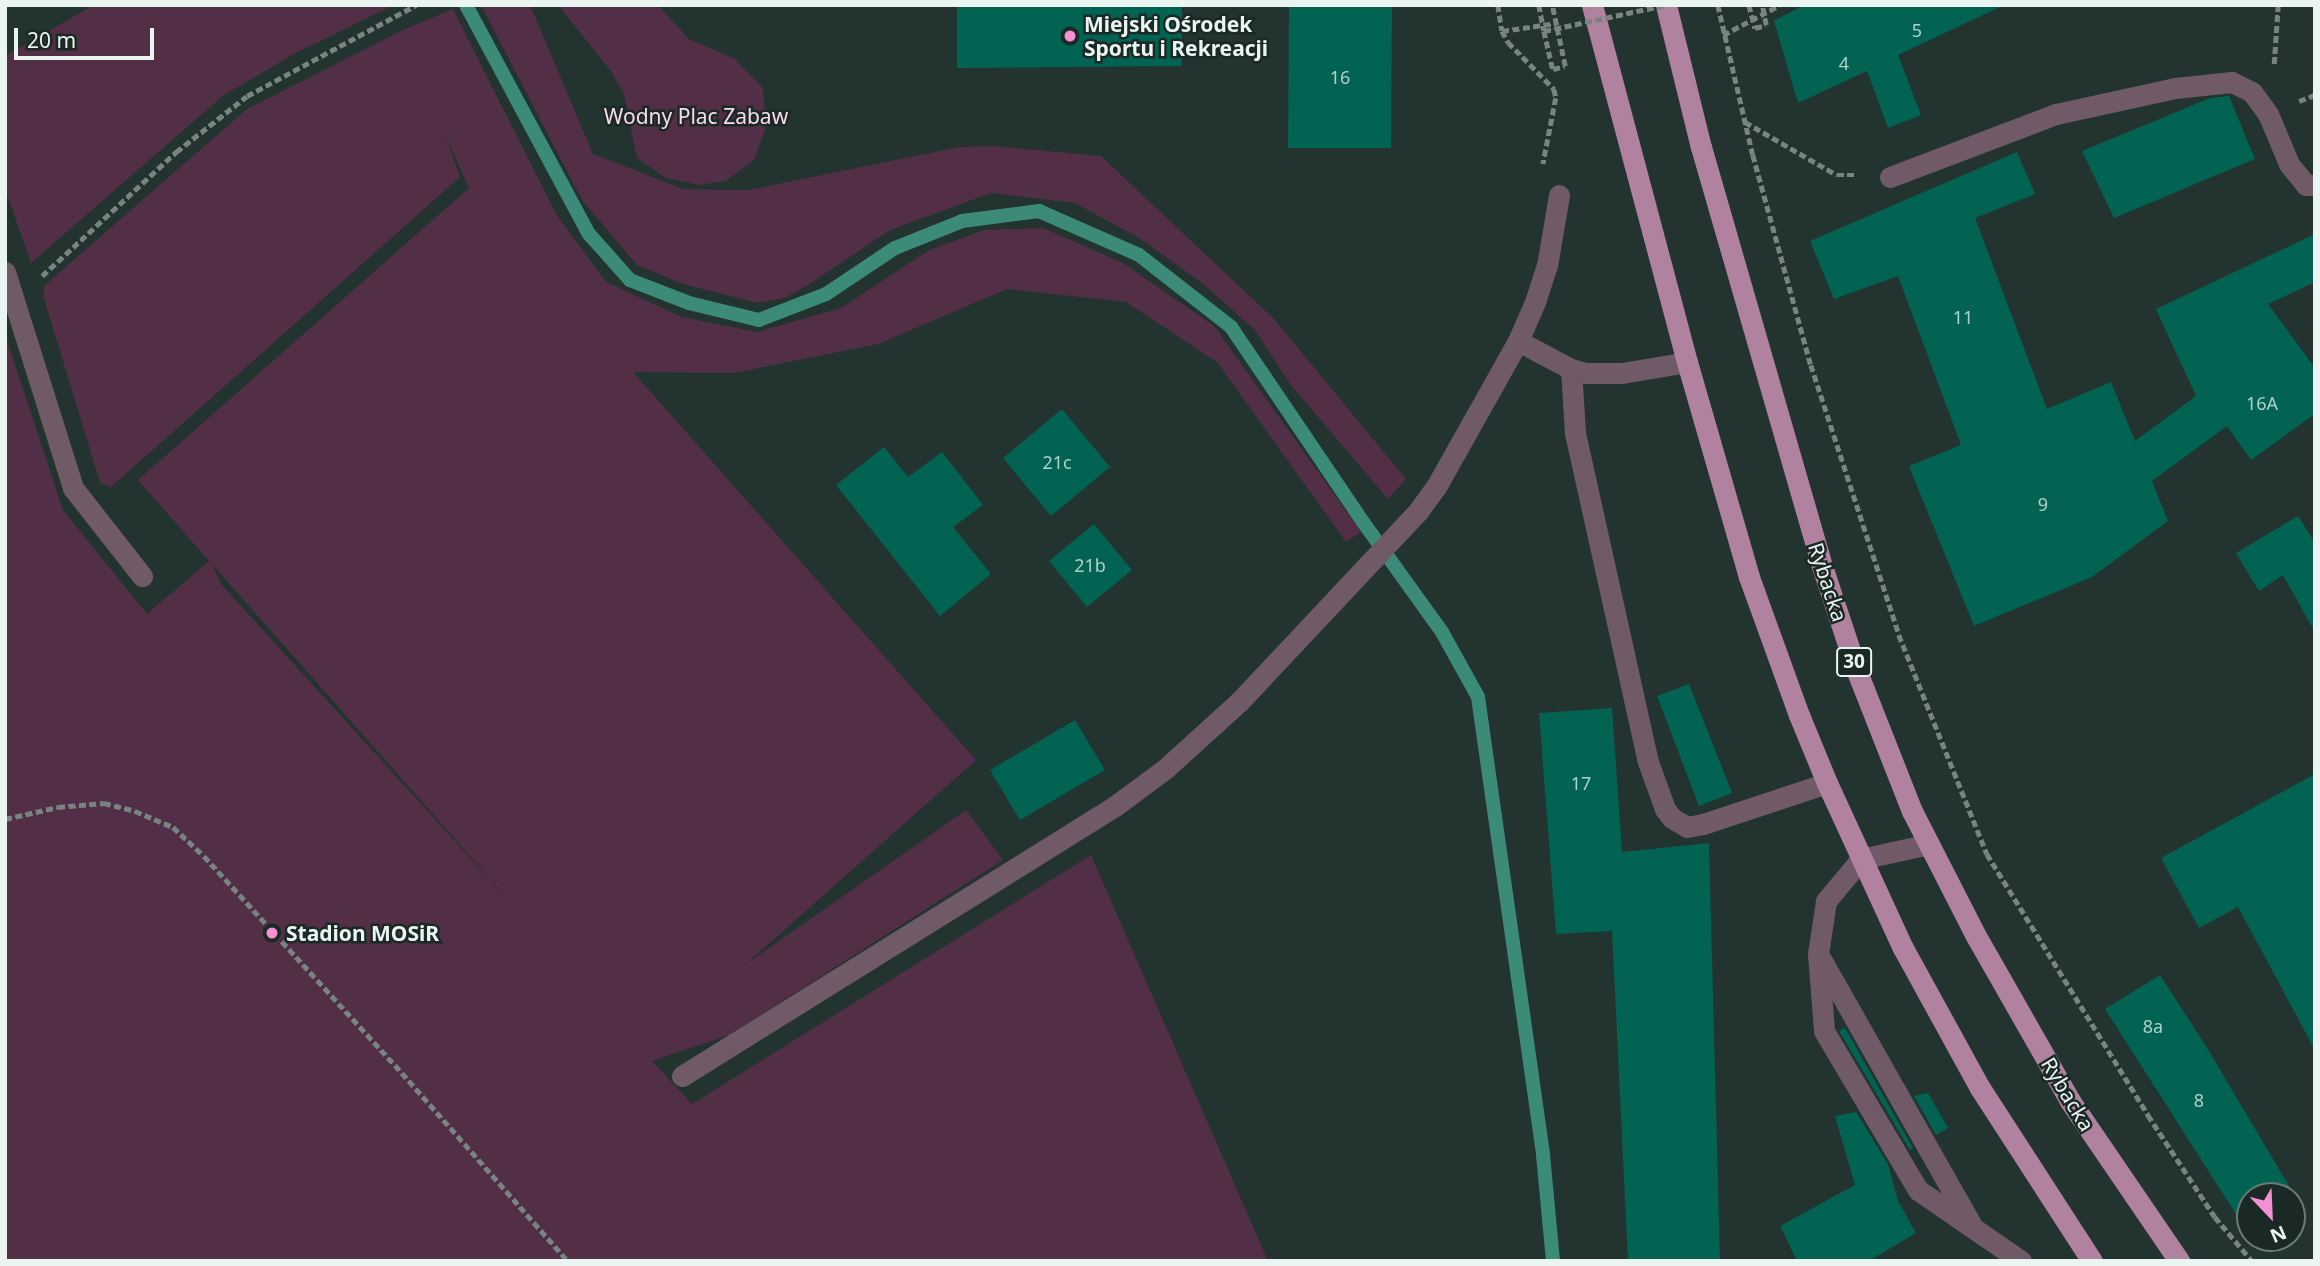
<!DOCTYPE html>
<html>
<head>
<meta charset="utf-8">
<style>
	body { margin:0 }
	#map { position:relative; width:2320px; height:1266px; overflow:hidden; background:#23332f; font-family:"Noto Sans",sans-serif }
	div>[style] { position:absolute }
	.green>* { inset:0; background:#522f46 }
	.stream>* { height:14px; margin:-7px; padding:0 7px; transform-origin:7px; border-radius:7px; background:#3c8b79 }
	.building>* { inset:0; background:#026353 }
	.path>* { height:4.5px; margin-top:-2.25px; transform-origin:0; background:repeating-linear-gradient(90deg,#778481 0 7px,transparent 0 10.5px) }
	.minor>* { height:21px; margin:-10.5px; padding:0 10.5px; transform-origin:10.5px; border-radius:10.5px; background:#715a68 }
	.major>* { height:21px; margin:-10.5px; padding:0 10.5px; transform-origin:10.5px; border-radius:10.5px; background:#b182a0 }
	.path-bridge>* { height:4.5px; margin-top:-2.25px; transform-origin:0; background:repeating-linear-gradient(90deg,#778481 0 7px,transparent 0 10.5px) }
	.dots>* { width:19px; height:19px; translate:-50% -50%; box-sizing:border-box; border:4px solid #1a2925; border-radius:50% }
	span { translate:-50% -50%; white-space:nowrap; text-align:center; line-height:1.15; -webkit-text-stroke:5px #1a2925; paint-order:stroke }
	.number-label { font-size:18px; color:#b0d0ca }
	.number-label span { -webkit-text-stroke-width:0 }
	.shield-label span { padding:2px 5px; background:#1a2925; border:2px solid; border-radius:5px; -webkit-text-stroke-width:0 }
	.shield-label { font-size:19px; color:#eaf5f2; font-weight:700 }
	.poi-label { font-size:21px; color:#eaf5f2; font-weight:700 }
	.left { translate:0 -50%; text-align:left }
	.park-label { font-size:21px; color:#fbd9ed }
	.street-label { font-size:21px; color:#eaf5f2 }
	.frame { position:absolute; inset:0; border:7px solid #eaf5f2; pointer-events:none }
	.north { position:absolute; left:2236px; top:1182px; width:70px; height:70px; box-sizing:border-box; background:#1a2925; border:2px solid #6d7b77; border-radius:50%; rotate:157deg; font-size:19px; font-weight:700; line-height:28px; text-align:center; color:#eaf5f2 }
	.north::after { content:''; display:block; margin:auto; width:24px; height:32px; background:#f591d2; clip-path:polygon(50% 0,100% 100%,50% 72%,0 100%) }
	.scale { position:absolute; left:14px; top:28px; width:140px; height:32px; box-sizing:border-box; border:4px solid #eaf5f2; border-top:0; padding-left:9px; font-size:21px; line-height:24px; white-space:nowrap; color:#eaf5f2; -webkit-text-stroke:5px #1a2925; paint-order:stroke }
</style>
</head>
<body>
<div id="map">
	<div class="green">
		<i style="clip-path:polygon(94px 5px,394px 5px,294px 54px,224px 95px,31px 263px,5px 189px,5px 56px)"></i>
		<i style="clip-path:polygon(481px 5px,530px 5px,593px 154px,683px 189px,749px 190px,959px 147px,993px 146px,1101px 156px,1274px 319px,1406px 479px,1388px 499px,1290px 384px,1255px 330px,1202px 283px,1141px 239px,1075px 203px,991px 193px,890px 230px,808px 285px,785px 298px,757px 303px,683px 284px,637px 265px,582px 200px)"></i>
		<i style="clip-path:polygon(558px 5px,658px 5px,689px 39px,735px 59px,763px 88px,766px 127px,754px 160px,726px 181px,699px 185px,666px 178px,637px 158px,624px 94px,611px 71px)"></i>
		<i style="clip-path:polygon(evenodd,453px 9px,556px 214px,606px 282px,682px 317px,757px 332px,841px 308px,929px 250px,985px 230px,1043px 228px,1123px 263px,1214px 326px,1361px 532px,1346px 542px,1218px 363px,1126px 302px,1007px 289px,878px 344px,734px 373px,633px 372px,976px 760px,746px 964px,966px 810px,1003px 860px,729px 1035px,652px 1061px,692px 1104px,1091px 855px,1268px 1261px,5px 1261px,5px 334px,63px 510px,147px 614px,209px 561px,138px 480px,469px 188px,445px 134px,460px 177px,111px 487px,100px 483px,43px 295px,45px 285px,247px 109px,403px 30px,453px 9px,212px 564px,515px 907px,221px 584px,212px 564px)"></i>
	</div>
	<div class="stream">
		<i style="left:466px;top:5px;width:260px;rotate:61.8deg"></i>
		<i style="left:589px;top:234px;width:62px;rotate:48.3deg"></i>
		<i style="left:630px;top:280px;width:63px;rotate:21.3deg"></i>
		<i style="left:689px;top:303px;width:72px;rotate:13.7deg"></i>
		<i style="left:759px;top:320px;width:72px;rotate:-21.2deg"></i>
		<i style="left:826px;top:294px;width:83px;rotate:-33.7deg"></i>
		<i style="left:895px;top:248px;width:72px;rotate:-21.9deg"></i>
		<i style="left:962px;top:221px;width:78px;rotate:-7.4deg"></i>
		<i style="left:1039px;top:211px;width:109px;rotate:23.7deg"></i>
		<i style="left:1139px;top:255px;width:117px;rotate:38deg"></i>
		<i style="left:1231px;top:327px;width:235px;rotate:55.9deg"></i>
		<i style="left:1363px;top:522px;width:135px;rotate:54.3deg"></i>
		<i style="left:1442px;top:632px;width:74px;rotate:61deg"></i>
		<i style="left:1478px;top:697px;width:463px;rotate:81.9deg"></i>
		<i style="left:1543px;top:1155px;width:106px;rotate:84.6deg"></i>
	</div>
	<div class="building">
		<i style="clip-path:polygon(957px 5px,1182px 5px,1182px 66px,957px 68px)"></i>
		<i style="clip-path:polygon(1289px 5px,1392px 5px,1391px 148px,1288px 148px)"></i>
		<i style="clip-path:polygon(1804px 5px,2004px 5px,1898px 55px,1921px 115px,1888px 128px,1867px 71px,1798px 103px,1774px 21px)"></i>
		<i style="clip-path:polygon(2229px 96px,2255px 159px,2114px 218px,2082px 151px,2210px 98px)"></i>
		<i style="clip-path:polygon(2017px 152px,2035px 194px,1975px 218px,2047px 409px,2111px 382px,2135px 441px,2196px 396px,2156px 309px,2315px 234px,2315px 282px,2268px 304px,2315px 368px,2315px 414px,2251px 460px,2227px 426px,2152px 481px,2168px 521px,2092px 577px,1974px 626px,1909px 466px,1961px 445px,1898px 276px,1834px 299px,1810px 241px)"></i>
		<i style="clip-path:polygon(1062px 409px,1110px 467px,1051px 516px,1003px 458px)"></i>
		<i style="clip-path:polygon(884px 447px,908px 477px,942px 452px,983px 505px,953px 527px,991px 574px,940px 616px,836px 485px)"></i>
		<i style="clip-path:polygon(2298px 516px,2315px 543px,2315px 632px,2283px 575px,2259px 591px,2236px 553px)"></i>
		<i style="clip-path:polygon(1094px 524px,1132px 570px,1087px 607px,1049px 561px)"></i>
		<i style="clip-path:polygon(1689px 684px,1732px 793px,1699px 806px,1657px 696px)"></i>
		<i style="clip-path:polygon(1612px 708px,1622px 852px,1709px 843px,1720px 1261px,1628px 1261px,1612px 931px,1556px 934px,1539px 713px)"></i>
		<i style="clip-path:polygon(1075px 720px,1105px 770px,1020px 820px,990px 770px)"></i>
		<i style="clip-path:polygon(2315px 774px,2315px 1050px,2238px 907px,2199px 928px,2161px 858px)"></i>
		<i style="clip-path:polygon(2160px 975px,2206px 1046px,2298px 1201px,2292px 1206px,2292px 1196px,2250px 1196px,2250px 1236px,2105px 1009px)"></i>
		<i style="clip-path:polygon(1845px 1028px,1913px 1148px,1910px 1150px,1839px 1031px)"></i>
		<i style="clip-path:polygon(1928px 1093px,1948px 1128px,1936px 1135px,1914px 1096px)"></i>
		<i style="clip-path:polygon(1856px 1112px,1888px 1164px,1898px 1201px,1916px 1233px,1869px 1261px,1797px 1261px,1780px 1226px,1855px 1185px,1835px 1116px)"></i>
	</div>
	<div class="path">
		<i style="left:1498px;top:5px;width:26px;rotate:81deg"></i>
		<i style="left:1502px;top:31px;width:13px;rotate:61deg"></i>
		<i style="left:1508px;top:42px;width:66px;rotate:45.6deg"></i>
		<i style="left:1554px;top:89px;width:9px;rotate:77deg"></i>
		<i style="left:1556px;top:98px;width:67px;rotate:101.1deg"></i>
		<i style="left:1718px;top:5px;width:154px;rotate:76.9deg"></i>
		<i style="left:1753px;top:155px;width:218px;rotate:74.6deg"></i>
		<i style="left:1811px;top:365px;width:284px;rotate:71.9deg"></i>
		<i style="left:1899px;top:635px;width:236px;rotate:68.1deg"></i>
		<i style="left:1987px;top:854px;width:307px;rotate:58.3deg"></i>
		<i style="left:2148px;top:1115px;width:122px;rotate:56.7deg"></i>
		<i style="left:2215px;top:1217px;width:57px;rotate:49.9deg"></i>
		<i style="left:1755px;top:28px;width:11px;rotate:-15deg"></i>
		<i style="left:1766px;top:25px;width:20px;rotate:-101deg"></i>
		<i style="left:1502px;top:31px;width:55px;rotate:-8.4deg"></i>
		<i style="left:1544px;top:31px;width:39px;rotate:77deg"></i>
		<i style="left:1553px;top:69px;width:12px;rotate:-14deg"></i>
		<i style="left:1565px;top:66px;width:62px;rotate:-102deg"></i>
		<i style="left:1723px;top:35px;width:64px;rotate:-27.8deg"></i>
		<i style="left:2274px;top:64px;width:59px;rotate:-86.1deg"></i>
		<i style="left:2299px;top:101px;width:17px;rotate:-21deg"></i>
		<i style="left:1745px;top:122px;width:106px;rotate:29.9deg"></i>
		<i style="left:1837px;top:175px;width:20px"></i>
		<i style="left:42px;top:276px;width:183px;rotate:-42.8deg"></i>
		<i style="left:176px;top:152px;width:90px;rotate:-38.3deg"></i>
		<i style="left:247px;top:96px;width:192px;rotate:-28.3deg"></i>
		<i style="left:5px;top:819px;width:54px;rotate:-12.8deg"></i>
		<i style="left:58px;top:807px;width:46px;rotate:-5deg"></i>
		<i style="left:104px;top:803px;width:32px;rotate:14deg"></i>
		<i style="left:135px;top:811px;width:41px;rotate:22.8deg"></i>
		<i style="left:173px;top:827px;width:42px;rotate:43.1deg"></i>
		<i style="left:204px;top:856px;width:283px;rotate:47.6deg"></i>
		<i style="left:395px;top:1065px;width:261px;rotate:48.6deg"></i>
	</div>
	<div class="minor">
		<i style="left:1890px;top:177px;width:178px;rotate:-20.8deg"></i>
		<i style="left:2056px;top:114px;width:122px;rotate:-12.3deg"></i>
		<i style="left:2175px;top:88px;width:57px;rotate:-6deg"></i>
		<i style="left:2232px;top:82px;width:22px;rotate:27deg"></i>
		<i style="left:2252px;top:92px;width:27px;rotate:54deg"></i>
		<i style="left:2268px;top:114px;width:54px;rotate:67.2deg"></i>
		<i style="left:2289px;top:164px;width:27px;rotate:51deg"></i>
		<i style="left:2306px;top:185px;width:9px"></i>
		<i style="left:5px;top:272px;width:226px;rotate:72.5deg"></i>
		<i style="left:73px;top:488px;width:112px;rotate:51.9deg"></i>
		<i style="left:1518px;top:341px;width:60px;rotate:27.8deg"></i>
		<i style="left:1571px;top:369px;width:15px;rotate:16deg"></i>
		<i style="left:1585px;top:373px;width:37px"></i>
		<i style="left:1622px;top:373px;width:66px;rotate:-9.6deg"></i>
		<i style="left:1571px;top:369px;width:64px;rotate:86.4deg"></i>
		<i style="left:1575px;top:433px;width:334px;rotate:77.5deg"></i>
		<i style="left:1647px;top:759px;width:53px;rotate:70.2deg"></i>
		<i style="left:1665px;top:809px;width:11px;rotate:52deg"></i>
		<i style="left:1672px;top:818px;width:17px;rotate:31deg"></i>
		<i style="left:1687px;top:827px;width:16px;rotate:-11deg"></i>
		<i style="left:1703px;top:824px;width:131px;rotate:-18.3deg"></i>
		<i style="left:1929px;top:844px;width:70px;rotate:167.6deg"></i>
		<i style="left:1861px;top:859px;width:55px;rotate:129.8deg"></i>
		<i style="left:1826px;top:901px;width:54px;rotate:98.6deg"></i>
		<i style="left:1818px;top:954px;width:77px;rotate:85.5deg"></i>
		<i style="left:1824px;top:1031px;width:185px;rotate:59.4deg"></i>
		<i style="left:1918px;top:1190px;width:125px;rotate:34.6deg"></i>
		<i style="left:1821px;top:959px;width:305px;rotate:60.5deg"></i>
		<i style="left:682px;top:1076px;width:510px;rotate:-31.95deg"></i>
		<i style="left:1115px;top:806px;width:62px;rotate:-36.5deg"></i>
		<i style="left:1165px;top:769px;width:100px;rotate:-42.2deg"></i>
		<i style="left:1239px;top:702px;width:263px;rotate:-46.8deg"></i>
		<i style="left:1419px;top:510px;width:29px;rotate:-54deg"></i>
		<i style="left:1436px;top:487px;width:167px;rotate:-60.7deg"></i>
		<i style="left:1518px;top:341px;width:43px;rotate:-66.4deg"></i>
		<i style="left:1535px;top:302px;width:38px;rotate:-72deg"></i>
		<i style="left:1547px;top:266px;width:72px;rotate:-80.4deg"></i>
	</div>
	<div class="major">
		<i style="left:1592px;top:5px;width:369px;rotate:75.1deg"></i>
		<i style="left:1687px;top:362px;width:224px;rotate:73.9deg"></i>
		<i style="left:1749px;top:577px;width:147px;rotate:70.1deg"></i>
		<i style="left:1799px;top:715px;width:74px;rotate:67.6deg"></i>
		<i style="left:1827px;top:783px;width:182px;rotate:65.3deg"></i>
		<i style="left:1903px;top:948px;width:160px;rotate:61.2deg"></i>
		<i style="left:1980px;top:1088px;width:206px;rotate:57.1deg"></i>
		<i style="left:1666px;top:5px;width:146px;rotate:76.2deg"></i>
		<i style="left:1701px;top:147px;width:436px;rotate:73.9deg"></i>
		<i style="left:1822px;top:566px;width:108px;rotate:71.7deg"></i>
		<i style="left:1856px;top:669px;width:153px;rotate:68.5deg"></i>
		<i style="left:1912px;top:811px;width:140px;rotate:62.9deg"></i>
		<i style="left:1976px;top:936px;width:190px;rotate:60.3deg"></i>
		<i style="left:2070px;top:1101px;width:194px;rotate:55.7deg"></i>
	</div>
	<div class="path-bridge">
		<i style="left:1539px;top:5px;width:26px;rotate:79deg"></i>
		<i style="left:1544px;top:31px;width:124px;rotate:-12.1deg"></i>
		<i style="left:1749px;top:5px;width:24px;rotate:75deg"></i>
	</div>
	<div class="dots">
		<i style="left:1070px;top:36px;background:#f591d2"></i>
		<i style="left:272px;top:933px;background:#f591d2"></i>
	</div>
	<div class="number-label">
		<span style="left:1917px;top:30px">5</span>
		<span style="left:1844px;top:63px">4</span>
		<span style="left:1340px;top:77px">16</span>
		<span style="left:1963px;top:317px">11</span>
		<span style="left:2262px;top:403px">16A</span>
		<span style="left:1057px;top:462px">21c</span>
		<span style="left:2043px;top:504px">9</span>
		<span style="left:1090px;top:565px">21b</span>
		<span style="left:1581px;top:783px">17</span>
		<span style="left:2153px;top:1026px">8a</span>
		<span style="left:2199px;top:1100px">8</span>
	</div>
	<div class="shield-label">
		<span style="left:1854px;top:662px">30</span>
	</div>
	<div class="poi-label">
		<span class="left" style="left:1084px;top:36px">Miejski Ośrodek<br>Sportu i Rekreacji</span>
		<span class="left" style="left:286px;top:933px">Stadion MOSiR</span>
	</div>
	<div class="park-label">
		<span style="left:696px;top:116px">Wodny Plac Zabaw</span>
	</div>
	<div class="street-label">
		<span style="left:1828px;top:582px;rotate:72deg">Rybacka</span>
		<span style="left:2068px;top:1094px;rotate:59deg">Rybacka</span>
	</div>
	<div class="frame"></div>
	<div class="north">N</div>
	<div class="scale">20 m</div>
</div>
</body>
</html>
